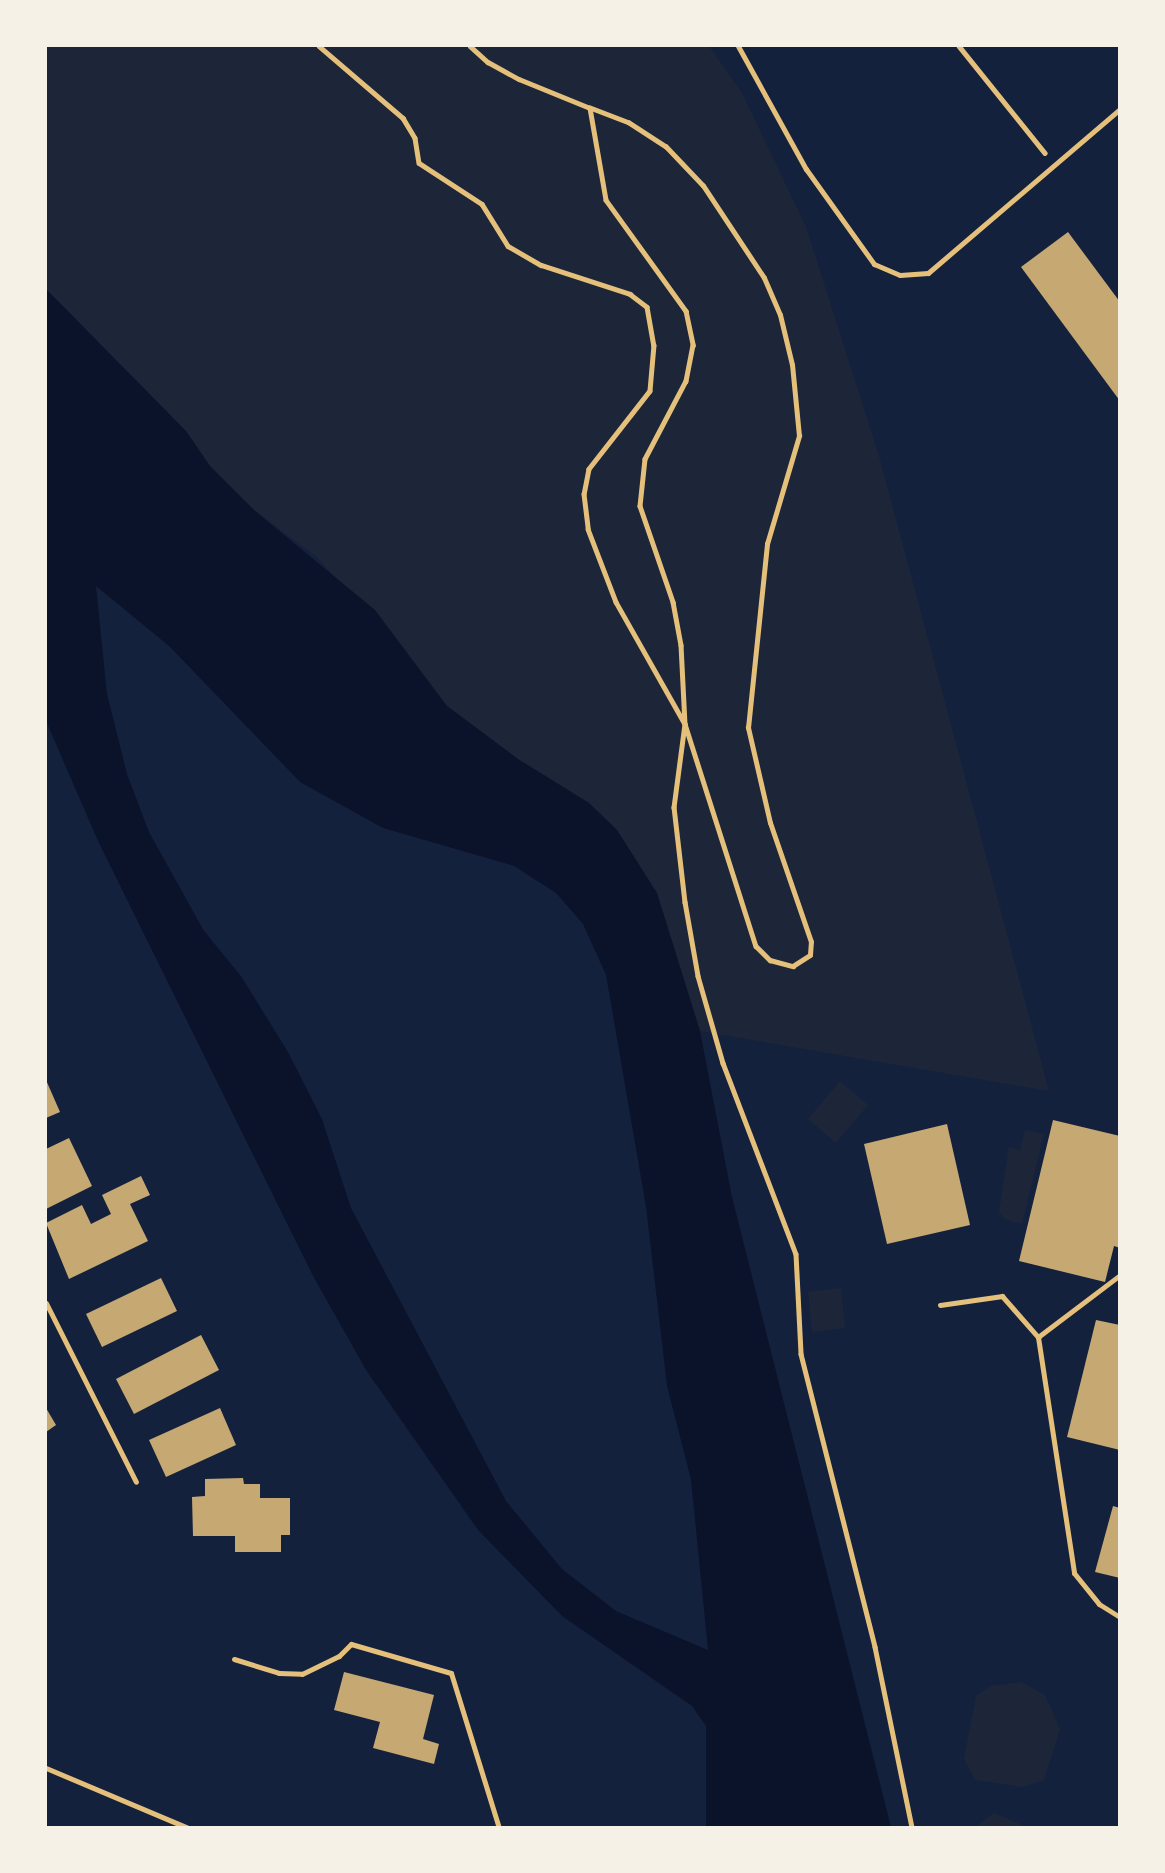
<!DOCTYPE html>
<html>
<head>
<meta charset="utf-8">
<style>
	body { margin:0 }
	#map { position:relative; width:1165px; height:1873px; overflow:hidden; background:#14213d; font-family:"Space Grotesk",sans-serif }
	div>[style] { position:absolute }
	.green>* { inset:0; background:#1d2539 }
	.water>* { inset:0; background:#0b132b }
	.building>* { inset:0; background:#c6a872 }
	.path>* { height:4.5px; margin:-2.25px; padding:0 2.25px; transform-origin:2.25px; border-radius:2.25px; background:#e5c07b }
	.service>* { height:5px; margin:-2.5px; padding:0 2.5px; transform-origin:2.5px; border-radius:2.5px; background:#e5c07b }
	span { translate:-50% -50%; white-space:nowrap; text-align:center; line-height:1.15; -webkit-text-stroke:5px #f6f1e7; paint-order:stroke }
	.frame { position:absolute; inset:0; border:47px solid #f6f1e7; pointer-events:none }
</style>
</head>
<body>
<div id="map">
	<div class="green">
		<i style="clip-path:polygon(46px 46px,709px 46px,742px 93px,806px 227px,879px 456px,1049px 1091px,700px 1031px,657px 893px,617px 830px,589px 803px,518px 759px,447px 706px,318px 558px,254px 510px,210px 466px,186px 431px,46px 289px)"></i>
		<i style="clip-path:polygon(840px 1081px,868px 1105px,836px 1143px,808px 1119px)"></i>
		<i style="clip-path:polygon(1025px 1130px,1044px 1134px,1022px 1224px,1004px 1219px,999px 1211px,1009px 1147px,1020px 1150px)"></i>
		<i style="clip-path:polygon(841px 1288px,845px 1328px,812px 1332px,808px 1292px)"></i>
		<i style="clip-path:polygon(1021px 1682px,1045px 1695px,1060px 1729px,1044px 1780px,1023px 1787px,975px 1780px,964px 1759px,976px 1696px,991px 1686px)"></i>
		<i style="clip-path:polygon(994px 1813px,1027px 1827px,975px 1827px)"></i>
	</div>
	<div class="water">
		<i style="clip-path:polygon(evenodd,46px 289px,186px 431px,210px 466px,254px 510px,375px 610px,447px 706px,518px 759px,589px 803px,617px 830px,657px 893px,700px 1031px,732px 1197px,891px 1827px,706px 1827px,706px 1726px,692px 1706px,562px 1616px,478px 1530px,366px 1370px,313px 1276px,98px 841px,46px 721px,46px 289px,96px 586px,169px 646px,300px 782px,383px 828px,514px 866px,556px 893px,583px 924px,606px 975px,646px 1207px,667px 1386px,691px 1480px,708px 1650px,616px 1611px,562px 1569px,506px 1501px,351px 1208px,322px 1119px,288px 1052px,241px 976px,204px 931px,149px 832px,127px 774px,107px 694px,96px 586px)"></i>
	</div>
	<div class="building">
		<i style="clip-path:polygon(1068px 232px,1120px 302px,1120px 401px,1021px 267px)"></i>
		<i style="clip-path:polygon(46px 1080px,60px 1112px,46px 1118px)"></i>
		<i style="clip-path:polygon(1053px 1120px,1120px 1136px,1120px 1248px,1114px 1246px,1105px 1282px,1019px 1261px)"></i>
		<i style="clip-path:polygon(947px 1124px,970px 1225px,887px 1244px,864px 1144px)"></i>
		<i style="clip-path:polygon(69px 1138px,92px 1186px,46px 1209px,46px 1149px)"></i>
		<i style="clip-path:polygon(141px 1176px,150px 1195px,130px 1204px,148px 1241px,69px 1279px,46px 1223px,82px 1205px,91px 1224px,111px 1214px,102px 1195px)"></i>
		<i style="clip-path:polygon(161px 1278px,177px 1311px,102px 1347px,86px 1314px)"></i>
		<i style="clip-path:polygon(1096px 1320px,1120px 1325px,1120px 1450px,1067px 1437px)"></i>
		<i style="clip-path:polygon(201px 1335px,219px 1370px,134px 1414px,116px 1379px)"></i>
		<i style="clip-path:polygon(46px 1408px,56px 1425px,46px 1432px)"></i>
		<i style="clip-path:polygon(220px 1408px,236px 1445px,166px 1477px,149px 1440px)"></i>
		<i style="clip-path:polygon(243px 1478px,244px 1484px,260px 1484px,260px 1498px,290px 1498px,290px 1535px,281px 1535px,281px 1552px,235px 1552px,235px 1536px,193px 1536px,192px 1497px,205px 1496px,205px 1479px)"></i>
		<i style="clip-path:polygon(1113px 1506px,1120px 1508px,1120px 1578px,1095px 1572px)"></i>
		<i style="clip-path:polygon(344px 1672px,434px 1695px,423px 1739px,439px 1744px,434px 1764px,373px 1748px,380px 1722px,334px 1710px)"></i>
	</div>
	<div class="path">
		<i style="left:319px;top:46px;width:111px;rotate:40.6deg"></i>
		<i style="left:403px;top:118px;width:23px;rotate:59deg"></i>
		<i style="left:415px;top:138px;width:25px;rotate:81deg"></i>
		<i style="left:419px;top:163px;width:75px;rotate:33.1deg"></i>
		<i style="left:482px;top:204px;width:49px;rotate:58.2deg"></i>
		<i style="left:508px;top:246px;width:38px;rotate:30deg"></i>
		<i style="left:541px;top:265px;width:94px;rotate:18deg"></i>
		<i style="left:630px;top:294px;width:21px;rotate:37deg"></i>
		<i style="left:647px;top:307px;width:39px;rotate:80deg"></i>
		<i style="left:654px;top:345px;width:46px;rotate:95deg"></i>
		<i style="left:650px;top:391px;width:99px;rotate:128deg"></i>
		<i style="left:589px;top:469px;width:25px;rotate:101deg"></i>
		<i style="left:584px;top:494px;width:35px;rotate:83deg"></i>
		<i style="left:588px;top:529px;width:78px;rotate:69deg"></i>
		<i style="left:616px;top:602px;width:140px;rotate:60.5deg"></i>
		<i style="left:685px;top:724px;width:233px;rotate:72.3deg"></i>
		<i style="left:756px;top:946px;width:20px;rotate:45deg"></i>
		<i style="left:770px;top:960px;width:24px;rotate:15deg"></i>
		<i style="left:793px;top:966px;width:20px;rotate:-33deg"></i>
		<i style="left:810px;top:955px;width:13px;rotate:-86deg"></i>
		<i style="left:811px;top:942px;width:126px;rotate:-109deg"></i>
		<i style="left:770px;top:823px;width:98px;rotate:-103deg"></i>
		<i style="left:748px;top:728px;width:185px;rotate:-84.1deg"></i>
		<i style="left:767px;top:544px;width:113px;rotate:-73.5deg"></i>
		<i style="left:799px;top:436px;width:71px;rotate:-95.6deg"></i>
		<i style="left:792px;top:365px;width:51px;rotate:-103.5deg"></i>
		<i style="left:780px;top:315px;width:40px;rotate:-113.4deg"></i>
		<i style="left:764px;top:278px;width:110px;rotate:-123.5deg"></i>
		<i style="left:703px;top:186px;width:54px;rotate:-133.5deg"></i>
		<i style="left:666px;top:147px;width:44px;rotate:-147deg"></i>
		<i style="left:629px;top:123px;width:42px;rotate:-159deg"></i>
		<i style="left:470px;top:46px;width:24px;rotate:42deg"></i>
		<i style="left:488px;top:62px;width:35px;rotate:29deg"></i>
		<i style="left:519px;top:79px;width:77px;rotate:22.2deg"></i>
		<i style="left:590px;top:108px;width:93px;rotate:80.1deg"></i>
		<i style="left:606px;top:200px;width:137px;rotate:54.2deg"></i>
		<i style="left:686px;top:311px;width:35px;rotate:78deg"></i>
		<i style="left:693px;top:345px;width:37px;rotate:101deg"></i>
		<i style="left:686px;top:381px;width:88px;rotate:117.7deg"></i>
		<i style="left:645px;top:459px;width:47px;rotate:96.1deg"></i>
		<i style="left:640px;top:506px;width:102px;rotate:71deg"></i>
		<i style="left:673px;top:602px;width:44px;rotate:79.5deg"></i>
		<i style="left:681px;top:645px;width:79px;rotate:87.1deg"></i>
		<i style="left:685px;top:724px;width:84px;rotate:97.5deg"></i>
		<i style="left:674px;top:807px;width:96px;rotate:83.4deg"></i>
		<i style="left:685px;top:902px;width:75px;rotate:80deg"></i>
		<i style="left:698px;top:976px;width:91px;rotate:74deg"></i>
		<i style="left:723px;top:1063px;width:204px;rotate:69.1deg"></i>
		<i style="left:796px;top:1254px;width:100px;rotate:87.1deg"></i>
		<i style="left:801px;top:1354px;width:302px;rotate:75.8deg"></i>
		<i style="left:875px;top:1647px;width:185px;rotate:78.4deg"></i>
		<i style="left:959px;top:46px;width:137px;rotate:51.2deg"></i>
	</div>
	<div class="service">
		<i style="left:738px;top:46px;width:141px;rotate:61.1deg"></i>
		<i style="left:806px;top:169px;width:117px;rotate:54.4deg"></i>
		<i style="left:874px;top:264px;width:28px;rotate:23deg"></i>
		<i style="left:900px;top:275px;width:28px;rotate:-4deg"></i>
		<i style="left:928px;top:273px;width:253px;rotate:-40.5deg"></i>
		<i style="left:46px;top:1303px;width:200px;rotate:63.3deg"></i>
		<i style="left:940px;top:1305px;width:63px;rotate:-8.3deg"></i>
		<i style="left:1002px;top:1296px;width:55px;rotate:48.7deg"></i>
		<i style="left:1038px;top:1337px;width:103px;rotate:-37.1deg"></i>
		<i style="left:1038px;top:1337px;width:239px;rotate:81.3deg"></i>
		<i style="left:1074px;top:1573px;width:40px;rotate:51deg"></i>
		<i style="left:1099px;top:1604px;width:25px;rotate:32deg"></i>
		<i style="left:234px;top:1659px;width:47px;rotate:17.3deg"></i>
		<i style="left:279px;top:1673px;width:23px;rotate:2deg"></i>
		<i style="left:302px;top:1674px;width:41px;rotate:-25.9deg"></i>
		<i style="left:339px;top:1656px;width:17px;rotate:-45deg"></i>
		<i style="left:351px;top:1644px;width:104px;rotate:16.2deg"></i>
		<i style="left:451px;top:1673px;width:162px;rotate:72.8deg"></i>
		<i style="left:46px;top:1768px;width:154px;rotate:22.9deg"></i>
	</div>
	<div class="frame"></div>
</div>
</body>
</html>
